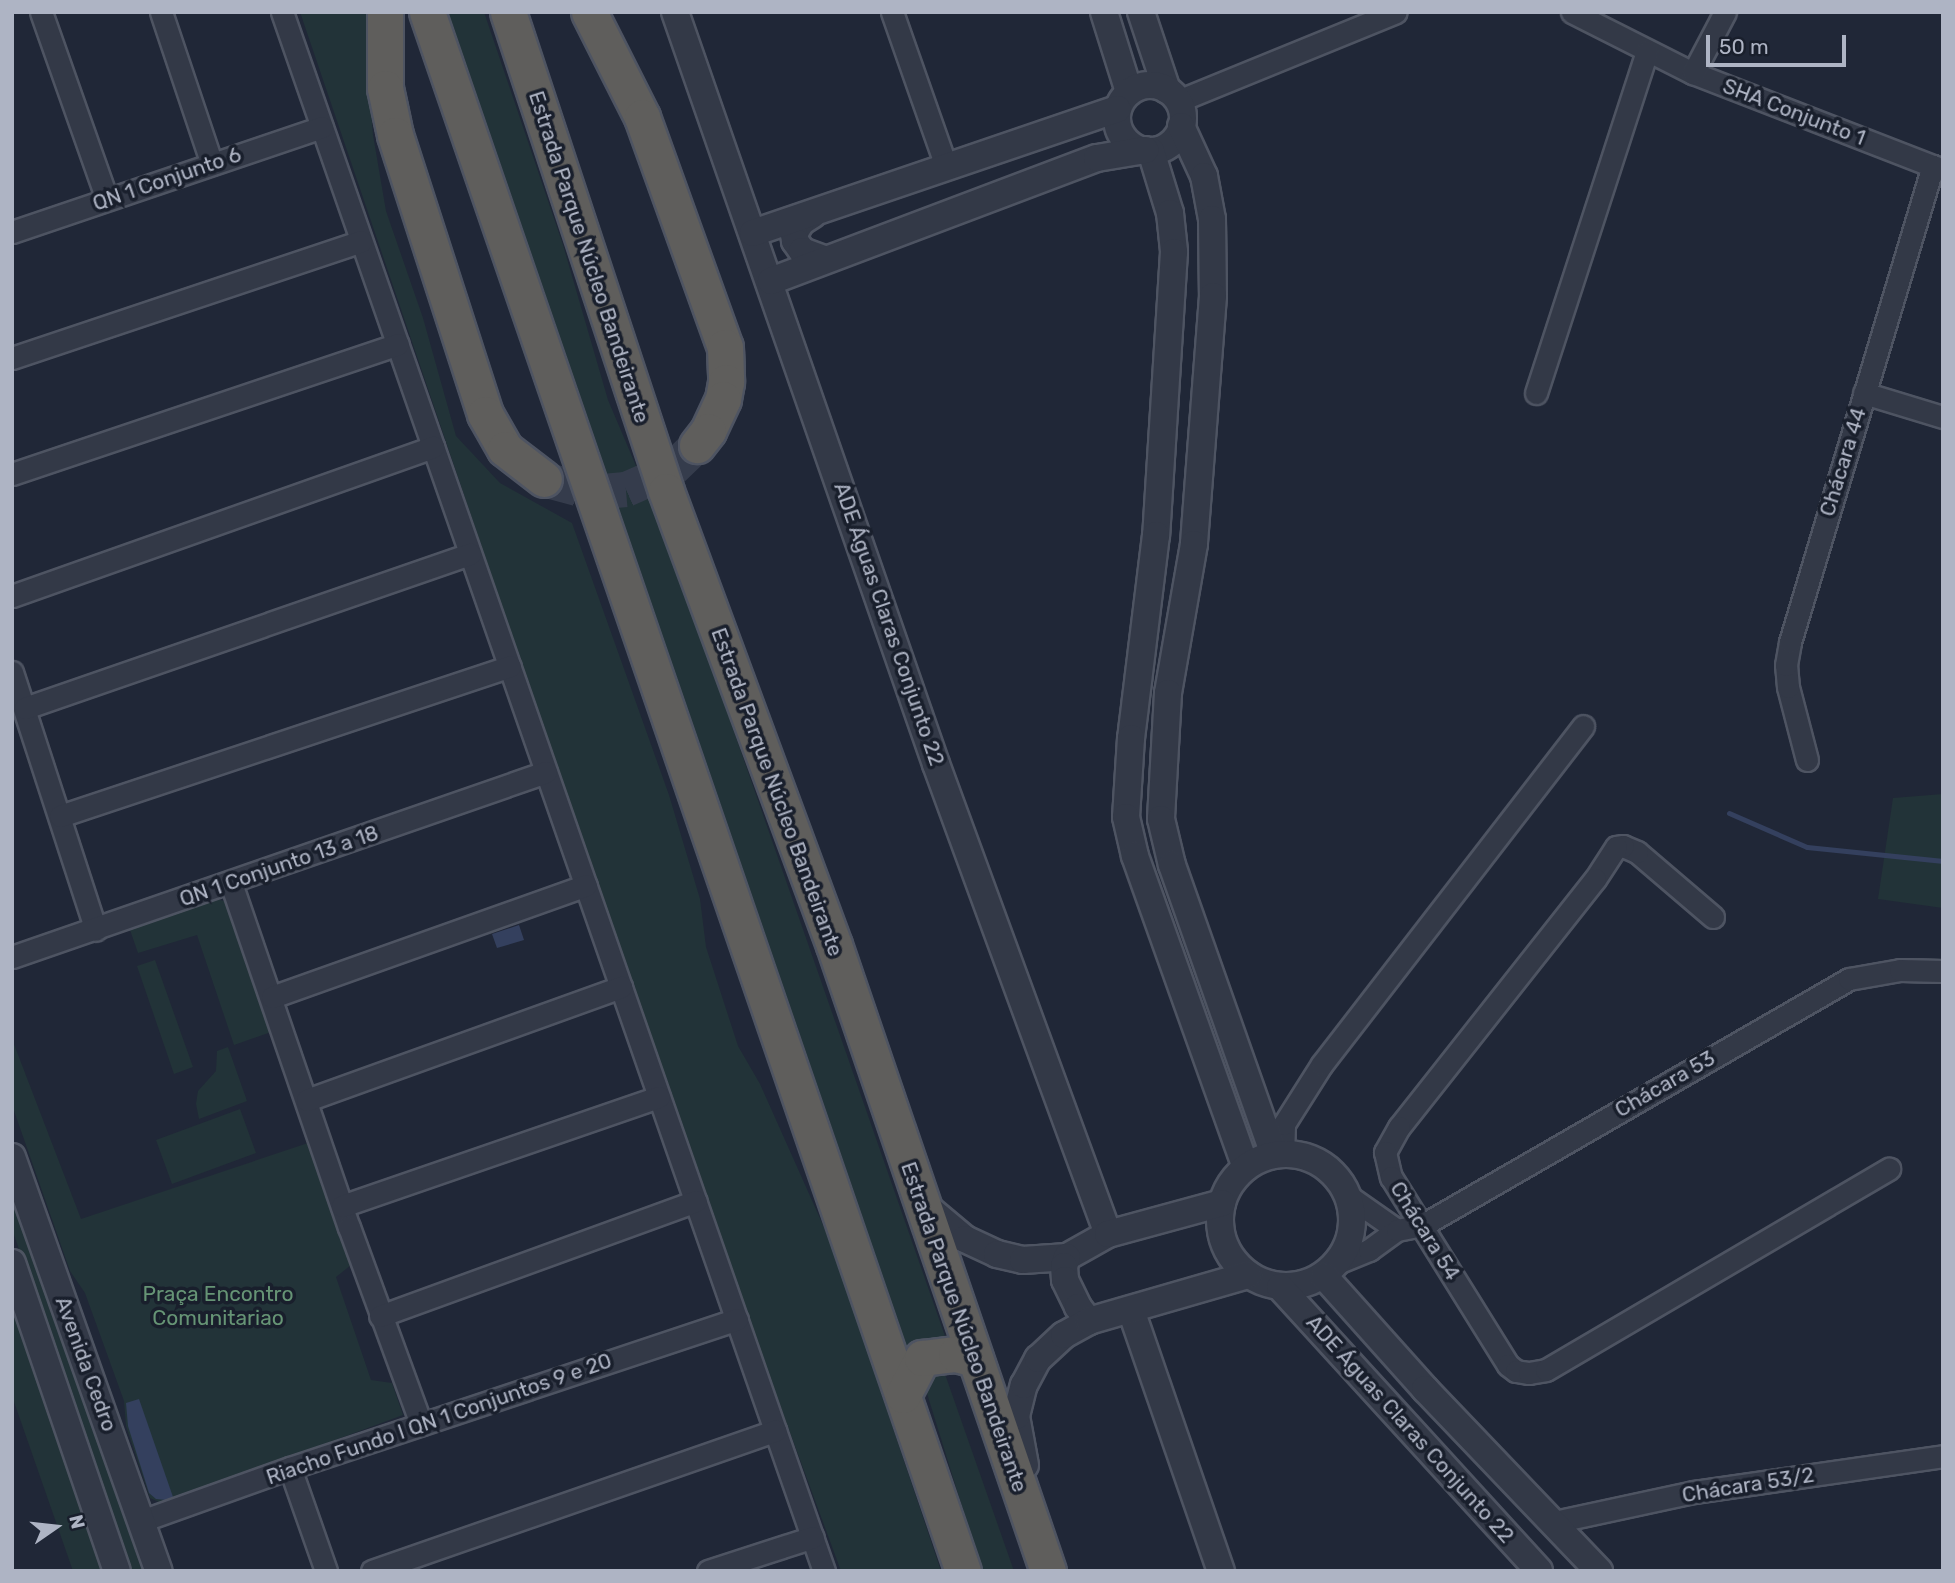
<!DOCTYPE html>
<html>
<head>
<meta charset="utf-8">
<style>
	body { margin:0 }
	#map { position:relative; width:1955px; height:1583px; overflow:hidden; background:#202737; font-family:Rubik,sans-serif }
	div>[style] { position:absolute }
	.green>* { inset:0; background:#223338 }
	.water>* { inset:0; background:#34405e }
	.stream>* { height:5px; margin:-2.5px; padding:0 2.5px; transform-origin:2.5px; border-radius:2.5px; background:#34405e }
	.trunk-tunnel>* { height:35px; margin-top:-17.5px; transform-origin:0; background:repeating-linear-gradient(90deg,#353c4c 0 35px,transparent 0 53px) }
	.roads { filter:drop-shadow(2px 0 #4e5462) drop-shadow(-2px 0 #4e5462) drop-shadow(0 2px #4e5462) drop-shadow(0 -2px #4e5462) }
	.minor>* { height:21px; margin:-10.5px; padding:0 10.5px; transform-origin:10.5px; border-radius:10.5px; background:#333947 }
	.tertiary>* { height:26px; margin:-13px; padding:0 13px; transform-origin:13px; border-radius:13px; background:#333947 }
	.tertiary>.ring { margin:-13px; padding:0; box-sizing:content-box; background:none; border:26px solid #333947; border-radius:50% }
	.trunk>* { height:35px; margin:-17.5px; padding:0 17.5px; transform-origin:17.5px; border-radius:17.5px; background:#5f5e5c }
	span { translate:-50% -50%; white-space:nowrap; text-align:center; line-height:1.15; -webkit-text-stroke:7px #191f2c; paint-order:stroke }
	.street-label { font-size:21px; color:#aeb4c4 }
	.park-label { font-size:21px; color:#669475 }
	.frame { position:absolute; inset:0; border:14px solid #aeb4c4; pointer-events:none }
	.north { position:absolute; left:21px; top:1492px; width:70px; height:70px; -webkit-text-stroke:5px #191f2c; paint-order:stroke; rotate:76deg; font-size:19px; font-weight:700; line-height:28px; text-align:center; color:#aeb4c4 }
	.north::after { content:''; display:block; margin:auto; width:24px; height:32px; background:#aeb4c4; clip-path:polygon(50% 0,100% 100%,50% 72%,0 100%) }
	.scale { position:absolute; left:1706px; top:35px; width:140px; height:32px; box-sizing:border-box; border:4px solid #aeb4c4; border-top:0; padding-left:9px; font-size:21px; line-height:24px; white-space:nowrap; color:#aeb4c4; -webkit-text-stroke:5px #191f2c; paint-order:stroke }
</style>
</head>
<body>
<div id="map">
	<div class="green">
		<i style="clip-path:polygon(300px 12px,369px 12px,368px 73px,373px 135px,386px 211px,423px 318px,456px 436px,500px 483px,572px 523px,669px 795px,700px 899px,706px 947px,738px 1046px,760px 1084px,831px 1243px,941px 1571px,841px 1571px,693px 1169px)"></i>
		<i style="clip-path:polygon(435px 12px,484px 12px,563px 245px,608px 400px,665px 534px,946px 1339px,922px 1340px,904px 1354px,624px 551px,619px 511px,605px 471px,557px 337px,511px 237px)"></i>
		<i style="clip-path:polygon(1943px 794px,1943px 908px,1878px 899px,1893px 798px)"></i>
		<i style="clip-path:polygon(216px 899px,224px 901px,228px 907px,271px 1032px,234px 1045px,197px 935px,138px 953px,130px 930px)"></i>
		<i style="clip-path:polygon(155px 960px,193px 1067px,174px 1074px,137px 966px)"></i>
		<i style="clip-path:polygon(12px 1039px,81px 1219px,308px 1143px,351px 1265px,336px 1277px,371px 1380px,392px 1383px,403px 1415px,175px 1499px,161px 1503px,150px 1498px,126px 1426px,124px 1401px,85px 1293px,70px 1271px,12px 1105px)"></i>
		<i style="clip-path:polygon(228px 1047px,247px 1101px,199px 1119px,196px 1104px,198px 1091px,216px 1071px,217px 1051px)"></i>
		<i style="clip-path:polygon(240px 1109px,256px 1153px,172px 1184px,156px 1140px)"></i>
		<i style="clip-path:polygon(12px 1194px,38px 1267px,142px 1571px,131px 1571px,12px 1229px)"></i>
		<i style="clip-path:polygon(12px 1304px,104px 1571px,73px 1571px,12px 1396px)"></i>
		<i style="clip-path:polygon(942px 1369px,946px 1377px,1014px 1571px,982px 1571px,925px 1387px,928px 1370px)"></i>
	</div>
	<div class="water">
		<i style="clip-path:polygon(519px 925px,524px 940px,497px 948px,492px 934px)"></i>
		<i style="clip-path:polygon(139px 1399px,173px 1497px,166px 1500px,156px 1499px,149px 1493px,128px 1426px,126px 1403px)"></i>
	</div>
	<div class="stream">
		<i style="left:1729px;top:813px;width:85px;rotate:23.6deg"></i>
		<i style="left:1807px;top:847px;width:137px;rotate:5.9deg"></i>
	</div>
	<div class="trunk-tunnel">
		<i style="left:544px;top:479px;width:50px;rotate:15.2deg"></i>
		<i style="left:592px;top:492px;width:34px;rotate:-5deg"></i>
		<i style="left:626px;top:489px;width:50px;rotate:-23.5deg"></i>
		<i style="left:672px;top:469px;width:35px;rotate:-44deg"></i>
	</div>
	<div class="roads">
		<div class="minor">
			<i style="left:41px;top:12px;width:198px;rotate:70.6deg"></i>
			<i style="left:161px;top:12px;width:160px;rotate:71.5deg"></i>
			<i style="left:282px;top:12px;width:1651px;rotate:70.83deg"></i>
			<i style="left:892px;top:12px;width:163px;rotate:70.7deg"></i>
			<i style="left:1572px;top:12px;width:136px;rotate:26.8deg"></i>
			<i style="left:1693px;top:73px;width:268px;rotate:21.2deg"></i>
			<i style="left:1693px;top:73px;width:69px;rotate:-62.3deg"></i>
			<i style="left:1178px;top:101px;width:235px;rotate:-22.2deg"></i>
			<i style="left:12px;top:232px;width:327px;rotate:-18.7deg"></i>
			<i style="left:12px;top:358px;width:368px;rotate:-18.5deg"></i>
			<i style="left:1536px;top:393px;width:359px;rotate:-72deg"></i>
			<i style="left:1864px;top:393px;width:83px;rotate:16.9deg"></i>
			<i style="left:12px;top:474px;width:407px;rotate:-18.6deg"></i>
			<i style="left:12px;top:596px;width:447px;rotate:-19.5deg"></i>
			<i style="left:12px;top:672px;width:271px;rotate:72deg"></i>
			<i style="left:25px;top:708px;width:471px;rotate:-19.1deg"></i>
			<i style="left:1807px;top:760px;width:75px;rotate:-104.6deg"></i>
			<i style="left:1788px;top:687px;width:22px;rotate:-95deg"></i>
			<i style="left:1786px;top:665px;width:23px;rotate:-80deg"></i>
			<i style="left:1790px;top:642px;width:497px;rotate:-73.3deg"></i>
			<i style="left:60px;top:816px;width:474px;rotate:-18.4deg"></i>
			<i style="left:231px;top:883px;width:364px;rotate:71.1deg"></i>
			<i style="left:349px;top:1227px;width:210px;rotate:69.9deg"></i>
			<i style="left:1713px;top:917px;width:100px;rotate:-139.5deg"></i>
			<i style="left:1637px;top:852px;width:15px;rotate:-157deg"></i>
			<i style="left:1623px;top:846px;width:7px;rotate:172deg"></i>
			<i style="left:1616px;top:847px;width:38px;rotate:123deg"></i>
			<i style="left:1595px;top:879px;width:316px;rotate:128.3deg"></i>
			<i style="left:1399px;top:1127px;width:29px;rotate:119deg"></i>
			<i style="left:1385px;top:1152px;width:26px;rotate:77deg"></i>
			<i style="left:1391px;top:1177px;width:221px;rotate:58.1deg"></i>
			<i style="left:1508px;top:1365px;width:10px;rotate:37deg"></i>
			<i style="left:1516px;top:1371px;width:13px;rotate:9deg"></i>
			<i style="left:1529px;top:1373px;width:17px;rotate:-10deg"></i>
			<i style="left:1546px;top:1370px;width:398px;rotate:-30.4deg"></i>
			<i style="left:12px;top:957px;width:565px;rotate:-19.11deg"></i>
			<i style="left:272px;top:997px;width:333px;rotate:-19.6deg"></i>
			<i style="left:307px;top:1100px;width:334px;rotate:-19.8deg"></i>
			<i style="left:1283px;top:1154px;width:30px;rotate:-88deg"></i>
			<i style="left:1284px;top:1124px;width:71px;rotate:-57.7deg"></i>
			<i style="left:1322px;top:1064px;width:427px;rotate:-52.3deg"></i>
			<i style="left:1347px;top:1195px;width:61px;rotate:35deg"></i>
			<i style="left:342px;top:1206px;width:335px;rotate:-19deg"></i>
			<i style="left:1337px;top:1263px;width:35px;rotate:-22deg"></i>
			<i style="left:1369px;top:1250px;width:34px;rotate:-36deg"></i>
			<i style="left:1397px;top:1230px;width:26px;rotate:-11deg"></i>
			<i style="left:1423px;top:1225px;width:492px;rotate:-30deg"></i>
			<i style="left:1849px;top:979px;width:52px;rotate:-10deg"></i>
			<i style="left:1900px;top:970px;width:43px;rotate:1.3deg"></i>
			<i style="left:380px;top:1316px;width:336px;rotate:-20deg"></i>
			<i style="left:290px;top:1468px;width:109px;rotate:70.7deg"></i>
			<i style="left:141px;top:1521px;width:158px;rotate:-19.6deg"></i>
			<i style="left:290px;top:1468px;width:471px;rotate:-18.4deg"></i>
			<i style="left:1554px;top:1522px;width:143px;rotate:-12.1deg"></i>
			<i style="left:1694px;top:1492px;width:252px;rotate:-8.2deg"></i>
			<i style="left:372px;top:1571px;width:427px;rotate:-19.2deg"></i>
			<i style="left:708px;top:1571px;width:110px;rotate:-17.9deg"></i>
		</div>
		<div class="tertiary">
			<i style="left:675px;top:12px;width:796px;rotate:70.86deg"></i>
			<i style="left:936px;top:764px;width:500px;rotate:69.9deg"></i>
			<i style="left:1104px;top:12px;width:84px;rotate:72.6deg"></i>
			<i style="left:1141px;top:12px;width:82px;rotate:71.6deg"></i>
			<i class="ring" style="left:1117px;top:85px;width:40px;height:40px"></i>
			<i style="left:1181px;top:126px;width:55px;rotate:65.3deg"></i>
			<i style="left:1204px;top:176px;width:44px;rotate:79.5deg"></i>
			<i style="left:1212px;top:219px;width:77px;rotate:89.3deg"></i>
			<i style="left:1213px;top:296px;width:249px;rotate:94.4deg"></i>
			<i style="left:1194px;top:544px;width:151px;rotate:99.9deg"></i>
			<i style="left:1168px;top:693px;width:126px;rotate:93.2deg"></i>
			<i style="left:1161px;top:819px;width:47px;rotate:76.6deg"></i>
			<i style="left:1172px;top:865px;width:307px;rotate:70.6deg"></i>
			<i style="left:1151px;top:151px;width:65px;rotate:73deg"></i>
			<i style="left:1170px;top:213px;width:39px;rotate:84deg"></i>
			<i style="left:1174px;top:252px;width:284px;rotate:93.6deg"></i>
			<i style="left:1156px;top:535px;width:205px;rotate:97deg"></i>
			<i style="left:1131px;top:738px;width:79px;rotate:93.6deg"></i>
			<i style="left:1126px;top:817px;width:40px;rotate:77deg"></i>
			<i style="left:1135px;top:856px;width:330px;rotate:70.4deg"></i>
			<i style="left:812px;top:215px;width:13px;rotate:148deg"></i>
			<i style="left:801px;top:222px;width:14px;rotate:120deg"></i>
			<i style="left:794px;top:234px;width:7px;rotate:82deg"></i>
			<i style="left:795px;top:241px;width:12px;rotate:55deg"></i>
			<i style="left:802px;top:251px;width:23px;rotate:20deg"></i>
			<i style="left:753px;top:233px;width:385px;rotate:-18.8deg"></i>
			<i style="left:771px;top:281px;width:348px;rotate:-20.7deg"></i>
			<i style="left:1097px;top:158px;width:49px;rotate:-9.5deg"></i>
			<i class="ring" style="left:1220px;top:1154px;width:106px;height:106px"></i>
			<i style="left:12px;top:1157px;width:439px;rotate:70.5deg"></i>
			<i style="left:922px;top:1203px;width:56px;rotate:39.9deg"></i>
			<i style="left:965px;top:1239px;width:35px;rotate:25deg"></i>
			<i style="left:997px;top:1254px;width:27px;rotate:13deg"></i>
			<i style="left:1023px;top:1260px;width:44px;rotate:-3.9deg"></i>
			<i style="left:1067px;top:1257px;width:47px;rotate:-29.3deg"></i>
			<i style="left:1108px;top:1234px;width:118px;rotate:-15.2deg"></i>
			<i style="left:1067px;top:1257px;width:9px;rotate:108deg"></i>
			<i style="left:1064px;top:1266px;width:14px;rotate:86deg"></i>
			<i style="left:1065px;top:1280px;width:30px;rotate:64deg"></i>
			<i style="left:1078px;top:1307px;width:18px;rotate:52deg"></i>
			<i style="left:12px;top:1263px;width:325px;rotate:71.2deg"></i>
			<i style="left:1324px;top:1276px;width:152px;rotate:48.2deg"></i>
			<i style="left:1425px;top:1389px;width:252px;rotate:46.3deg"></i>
			<i style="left:1280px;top:1287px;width:384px;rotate:47.6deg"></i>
			<i style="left:1131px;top:1310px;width:276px;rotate:71deg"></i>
			<i style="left:1025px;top:1465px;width:50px;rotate:-100.4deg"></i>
			<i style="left:1016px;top:1416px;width:32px;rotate:-76deg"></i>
			<i style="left:1024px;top:1385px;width:30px;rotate:-62deg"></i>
			<i style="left:1038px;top:1359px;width:35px;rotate:-43deg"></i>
			<i style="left:1064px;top:1335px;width:29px;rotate:-29deg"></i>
			<i style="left:1089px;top:1321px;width:166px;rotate:-16.1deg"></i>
		</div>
		<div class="trunk">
			<i style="left:385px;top:12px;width:76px;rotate:90deg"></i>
			<i style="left:385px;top:88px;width:48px;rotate:78deg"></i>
			<i style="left:395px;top:135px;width:293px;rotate:72.1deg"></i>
			<i style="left:485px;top:414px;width:40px;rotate:60.3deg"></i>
			<i style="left:505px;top:449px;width:49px;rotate:37.6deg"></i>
			<i style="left:427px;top:12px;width:1649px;rotate:71.03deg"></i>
			<i style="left:508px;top:12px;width:504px;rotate:71.74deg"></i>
			<i style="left:666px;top:491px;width:484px;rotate:69.7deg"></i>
			<i style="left:834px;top:945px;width:662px;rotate:71.13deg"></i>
			<i style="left:589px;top:12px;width:118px;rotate:63.2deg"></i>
			<i style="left:642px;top:117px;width:245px;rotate:70.2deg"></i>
			<i style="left:725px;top:347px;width:35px;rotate:88deg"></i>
			<i style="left:726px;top:382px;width:17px;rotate:100deg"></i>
			<i style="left:723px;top:399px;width:35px;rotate:115deg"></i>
			<i style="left:708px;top:431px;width:18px;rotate:128deg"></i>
			<i style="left:903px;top:1395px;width:42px;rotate:-62.8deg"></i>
			<i style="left:922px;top:1358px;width:34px;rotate:-7deg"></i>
			<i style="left:956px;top:1354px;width:20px;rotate:15deg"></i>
		</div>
	</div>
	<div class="street-label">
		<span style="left:1794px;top:112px;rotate:21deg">SHA Conjunto 1</span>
		<span style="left:167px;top:179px;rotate:-19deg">QN 1 Conjunto 6</span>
		<span style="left:589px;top:257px;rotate:72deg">Estrada Parque Núcleo Bandeirante</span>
		<span style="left:1843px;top:462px;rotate:-73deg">Chácara 44</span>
		<span style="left:889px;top:624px;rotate:71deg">ADE Águas Claras Conjunto 22</span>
		<span style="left:777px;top:792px;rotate:70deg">Estrada Parque Núcleo Bandeirante</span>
		<span style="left:279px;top:866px;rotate:-19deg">QN 1 Conjunto 13 a 18</span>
		<span style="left:1665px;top:1084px;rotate:-30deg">Chácara 53</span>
		<span style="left:1425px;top:1231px;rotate:58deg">Chácara 54</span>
		<span style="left:964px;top:1327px;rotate:71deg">Estrada Parque Núcleo Bandeirante</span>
		<span style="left:86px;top:1364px;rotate:70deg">Avenida Cedro</span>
		<span style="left:439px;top:1419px;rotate:-19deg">Riacho Fundo I QN 1 Conjuntos 9 e 20</span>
		<span style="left:1410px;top:1429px;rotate:48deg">ADE Águas Claras Conjunto 22</span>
		<span style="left:1748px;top:1485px;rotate:-9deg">Chácara 53/2</span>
	</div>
	<div class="park-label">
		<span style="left:218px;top:1306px">Praça Encontro<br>Comunitariao</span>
	</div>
	<div class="frame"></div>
	<div class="north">N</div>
	<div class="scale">50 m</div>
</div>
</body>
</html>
